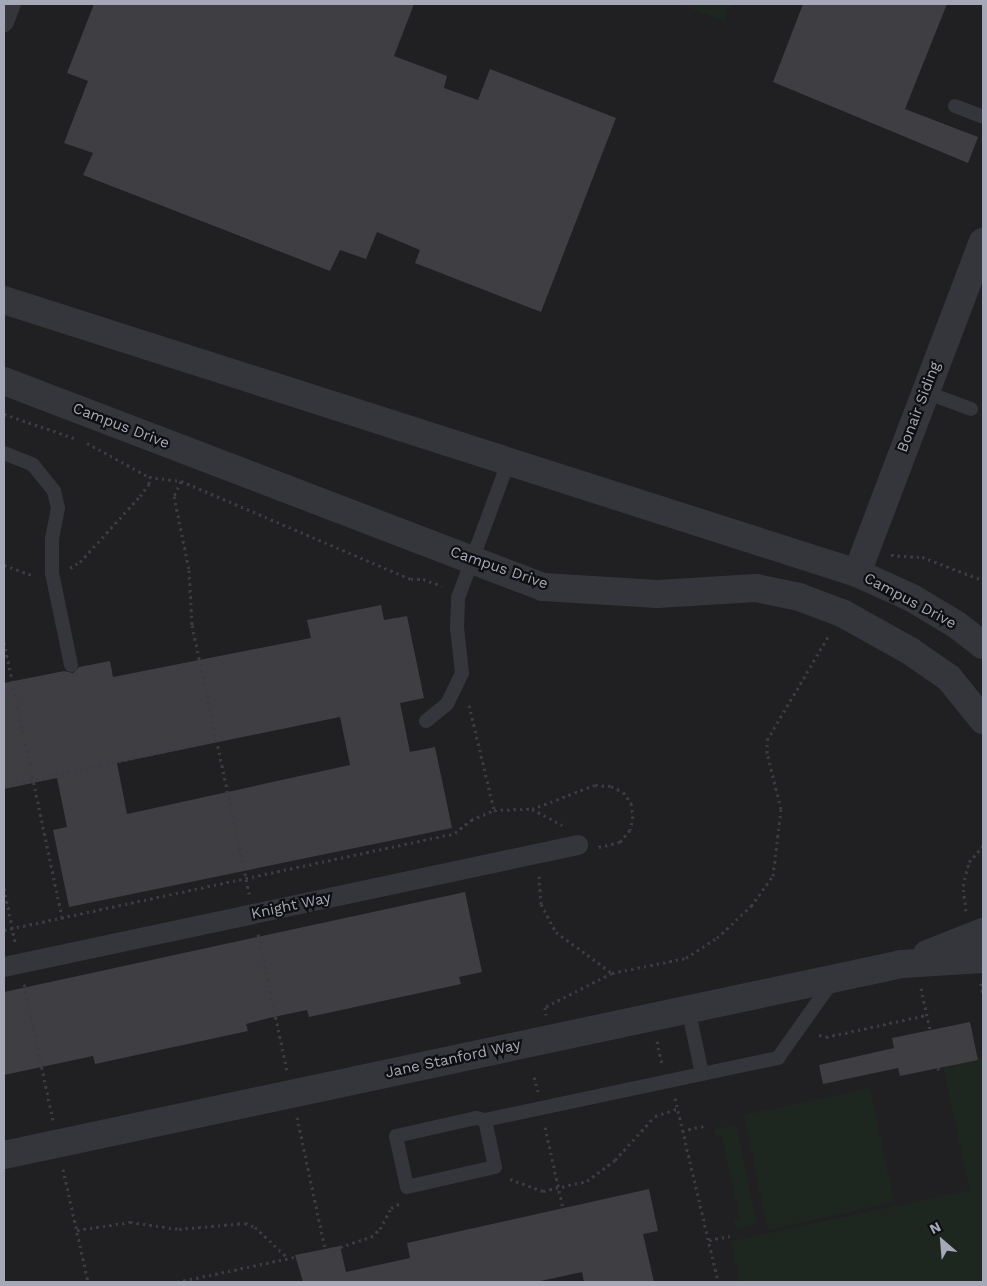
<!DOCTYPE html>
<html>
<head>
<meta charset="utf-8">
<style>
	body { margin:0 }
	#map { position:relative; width:987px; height:1286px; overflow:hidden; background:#141416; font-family:"Work Sans",sans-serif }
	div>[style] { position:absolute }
	.built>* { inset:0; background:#202023 }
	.green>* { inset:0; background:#1e2620 }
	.building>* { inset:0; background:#3e3e43 }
	.path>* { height:3px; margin-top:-1.5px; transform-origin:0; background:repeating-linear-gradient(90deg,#3b3c43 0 2.5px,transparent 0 6.5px) }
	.service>* { height:14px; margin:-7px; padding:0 7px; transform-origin:7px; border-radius:7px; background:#35363b }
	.pedestrian>* { height:20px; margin:-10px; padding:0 10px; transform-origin:10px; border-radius:10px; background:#35363b }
	.minor>* { height:28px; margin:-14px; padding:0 14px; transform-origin:14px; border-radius:14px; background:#35363b }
	.tertiary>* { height:28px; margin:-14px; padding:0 14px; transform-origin:14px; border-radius:14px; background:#35363b }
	span { translate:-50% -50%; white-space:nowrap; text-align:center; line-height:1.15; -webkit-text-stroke:4.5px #0f0f11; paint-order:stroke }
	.street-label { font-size:15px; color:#a5a9b7 }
	.frame { position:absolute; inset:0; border:5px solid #a5a9b7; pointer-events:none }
	.north { position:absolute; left:917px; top:1216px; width:50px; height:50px; -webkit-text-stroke:4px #0f0f11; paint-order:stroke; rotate:333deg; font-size:14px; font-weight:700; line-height:20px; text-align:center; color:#a5a9b7 }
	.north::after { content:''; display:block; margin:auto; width:18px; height:22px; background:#a5a9b7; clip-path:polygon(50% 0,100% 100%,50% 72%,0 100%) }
</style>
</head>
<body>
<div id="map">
	<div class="built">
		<i style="clip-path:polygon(4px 4px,983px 4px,983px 1282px,4px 1282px)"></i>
	</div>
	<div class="green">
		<i style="clip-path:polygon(679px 4px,731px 4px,724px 21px)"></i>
		<i style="clip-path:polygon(983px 1057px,983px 1282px,740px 1282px,731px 1241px,970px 1190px,943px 1067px)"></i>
		<i style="clip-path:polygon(870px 1088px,894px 1202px,768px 1230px,744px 1115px)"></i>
		<i style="clip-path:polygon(736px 1125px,757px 1224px,736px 1229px,734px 1221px,740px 1219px,722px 1135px,715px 1136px,714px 1129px)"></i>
	</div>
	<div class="building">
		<i style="clip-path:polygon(94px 4px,414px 4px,394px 56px,447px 76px,444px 88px,478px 100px,490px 69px,616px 118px,541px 312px,415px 263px,420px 250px,377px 232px,366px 259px,340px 250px,330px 271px,83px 175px,93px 153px,64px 143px,88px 81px,67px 73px)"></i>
		<i style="clip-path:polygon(803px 4px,947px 4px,905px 109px,978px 137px,968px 163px,773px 82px)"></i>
		<i style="clip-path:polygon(evenodd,381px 605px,384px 620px,407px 616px,424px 698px,400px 703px,410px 752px,435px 747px,452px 828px,69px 907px,53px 830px,67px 827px,57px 778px,4px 789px,4px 683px,64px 671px,73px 673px,79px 667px,110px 661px,113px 677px,311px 638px,307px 620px,381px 605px,340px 717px,350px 765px,127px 814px,117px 763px,340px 717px)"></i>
		<i style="clip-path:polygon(465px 892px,482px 972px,459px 977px,461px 984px,309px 1017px,307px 1010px,269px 1018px,246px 1024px,248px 1031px,95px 1064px,93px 1056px,4px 1075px,4px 992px)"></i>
		<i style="clip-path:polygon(970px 1022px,978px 1060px,900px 1076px,898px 1068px,823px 1084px,819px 1065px,894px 1048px,892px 1038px)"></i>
		<i style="clip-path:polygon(649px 1189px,658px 1231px,643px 1234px,654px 1282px,584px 1282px,582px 1272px,536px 1282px,303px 1282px,295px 1255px,340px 1246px,346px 1272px,410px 1258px,407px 1243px)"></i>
	</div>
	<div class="path">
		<i style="left:4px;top:414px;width:74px;rotate:18.9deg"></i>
		<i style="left:87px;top:443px;width:71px;rotate:28.7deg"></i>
		<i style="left:149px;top:477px;width:32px;rotate:7deg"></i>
		<i style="left:181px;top:481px;width:250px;rotate:23.1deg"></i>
		<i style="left:411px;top:579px;width:12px"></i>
		<i style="left:423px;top:579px;width:20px;rotate:20deg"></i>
		<i style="left:181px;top:481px;width:17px;rotate:115deg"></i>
		<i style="left:174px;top:496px;width:76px;rotate:78.5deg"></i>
		<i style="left:189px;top:570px;width:55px;rotate:86.9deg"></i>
		<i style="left:192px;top:625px;width:275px;rotate:78deg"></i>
		<i style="left:891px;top:555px;width:31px;rotate:4deg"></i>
		<i style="left:922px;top:557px;width:65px;rotate:20.7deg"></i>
		<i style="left:4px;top:565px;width:32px;rotate:20deg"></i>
		<i style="left:70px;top:568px;width:12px;rotate:-31deg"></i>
		<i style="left:80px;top:562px;width:89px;rotate:-47.7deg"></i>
		<i style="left:140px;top:496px;width:15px;rotate:-53deg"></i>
		<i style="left:149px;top:484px;width:7px;rotate:-90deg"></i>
		<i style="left:4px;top:642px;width:282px;rotate:78.1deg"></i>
		<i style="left:469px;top:705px;width:108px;rotate:76.6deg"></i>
		<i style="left:4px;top:786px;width:218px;rotate:-12.2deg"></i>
		<i style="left:532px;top:809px;width:67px;rotate:-20.9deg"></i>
		<i style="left:595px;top:785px;width:16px;rotate:4deg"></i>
		<i style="left:611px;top:786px;width:13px;rotate:27deg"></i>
		<i style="left:623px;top:792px;width:14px;rotate:54deg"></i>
		<i style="left:631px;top:803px;width:13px;rotate:81deg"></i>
		<i style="left:633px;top:816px;width:14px;rotate:102deg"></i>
		<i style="left:630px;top:830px;width:16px;rotate:130deg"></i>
		<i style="left:620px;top:842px;width:23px;rotate:167deg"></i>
		<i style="left:539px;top:876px;width:28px;rotate:86deg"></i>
		<i style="left:541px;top:904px;width:32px;rotate:62deg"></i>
		<i style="left:556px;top:932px;width:69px;rotate:36.2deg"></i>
		<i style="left:612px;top:973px;width:75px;rotate:153.1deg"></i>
		<i style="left:545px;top:1007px;width:8px;rotate:83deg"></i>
		<i style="left:4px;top:888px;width:55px;rotate:78.5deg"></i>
		<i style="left:966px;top:911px;width:25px;rotate:-97deg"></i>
		<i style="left:963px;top:886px;width:25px;rotate:-76deg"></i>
		<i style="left:969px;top:862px;width:21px;rotate:-49deg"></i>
		<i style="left:4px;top:930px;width:461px;rotate:-12.1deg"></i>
		<i style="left:455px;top:833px;width:21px;rotate:-39deg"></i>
		<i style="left:471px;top:820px;width:25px;rotate:-23deg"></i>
		<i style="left:494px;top:810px;width:38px;rotate:-2deg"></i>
		<i style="left:532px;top:809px;width:34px;rotate:28deg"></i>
		<i style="left:258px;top:934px;width:139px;rotate:78deg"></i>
		<i style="left:612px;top:973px;width:76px;rotate:-11.5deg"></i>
		<i style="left:686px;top:958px;width:37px;rotate:-33deg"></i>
		<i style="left:717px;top:938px;width:47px;rotate:-43.3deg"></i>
		<i style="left:751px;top:906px;width:37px;rotate:-54deg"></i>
		<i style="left:773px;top:876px;width:67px;rotate:-83.2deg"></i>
		<i style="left:781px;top:809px;width:58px;rotate:-104deg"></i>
		<i style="left:767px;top:753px;width:13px;rotate:-90deg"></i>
		<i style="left:767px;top:740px;width:122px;rotate:-59.4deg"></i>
		<i style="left:981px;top:983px;width:11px;rotate:80deg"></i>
		<i style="left:24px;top:984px;width:139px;rotate:78deg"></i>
		<i style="left:921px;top:988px;width:43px;rotate:77.9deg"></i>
		<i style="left:819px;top:1035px;width:7px;rotate:16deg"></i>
		<i style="left:826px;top:1037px;width:103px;rotate:-12.3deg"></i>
		<i style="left:657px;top:1041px;width:24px;rotate:78deg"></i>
		<i style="left:938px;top:1068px;width:2px;rotate:63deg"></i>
		<i style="left:534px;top:1077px;width:15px;rotate:74deg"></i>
		<i style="left:675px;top:1098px;width:189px;rotate:76.8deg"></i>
		<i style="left:297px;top:1117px;width:135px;rotate:78deg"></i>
		<i style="left:545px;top:1127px;width:88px;rotate:77.5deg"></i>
		<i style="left:682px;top:1131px;width:26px;rotate:-13deg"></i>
		<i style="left:63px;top:1169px;width:116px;rotate:77.5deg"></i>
		<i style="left:510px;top:1179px;width:35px;rotate:20deg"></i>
		<i style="left:543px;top:1191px;width:45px;rotate:-12.8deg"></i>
		<i style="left:587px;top:1181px;width:35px;rotate:-37deg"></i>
		<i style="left:615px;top:1160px;width:59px;rotate:-47.7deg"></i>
		<i style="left:655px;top:1116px;width:23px;rotate:-18deg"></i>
		<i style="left:77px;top:1230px;width:54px;rotate:-8.6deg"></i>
		<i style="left:130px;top:1222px;width:49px;rotate:8.1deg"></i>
		<i style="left:179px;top:1229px;width:66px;rotate:-5.2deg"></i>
		<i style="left:245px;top:1223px;width:11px;rotate:22deg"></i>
		<i style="left:255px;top:1227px;width:45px;rotate:43.2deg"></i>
		<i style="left:709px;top:1240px;width:21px;rotate:-11deg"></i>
		<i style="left:340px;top:1247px;width:33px;rotate:-18deg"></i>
		<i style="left:371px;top:1237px;width:12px;rotate:-42deg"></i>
		<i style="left:380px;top:1229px;width:24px;rotate:-62deg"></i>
		<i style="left:391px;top:1208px;width:9px;rotate:-27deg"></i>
		<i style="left:177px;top:1282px;width:121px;rotate:-12deg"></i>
	</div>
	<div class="service">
		<i style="left:955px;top:106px;width:30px;rotate:21deg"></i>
		<i style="left:925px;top:392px;width:49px;rotate:20.3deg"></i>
		<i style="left:4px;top:453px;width:31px;rotate:22deg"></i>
		<i style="left:33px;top:465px;width:33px;rotate:51deg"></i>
		<i style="left:54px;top:491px;width:17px;rotate:77deg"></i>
		<i style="left:58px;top:508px;width:31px;rotate:101deg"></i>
		<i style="left:52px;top:538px;width:35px;rotate:90deg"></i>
		<i style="left:52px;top:573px;width:94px;rotate:78.3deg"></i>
		<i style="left:426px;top:721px;width:27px;rotate:-39deg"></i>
		<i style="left:447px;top:704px;width:34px;rotate:-64deg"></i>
		<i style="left:462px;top:673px;width:45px;rotate:-96.3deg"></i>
		<i style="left:457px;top:628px;width:30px;rotate:-88deg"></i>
		<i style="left:458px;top:598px;width:144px;rotate:-69.7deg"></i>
		<i style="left:688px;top:1008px;width:67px;rotate:78deg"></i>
		<i style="left:702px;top:1074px;width:78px;rotate:-11.9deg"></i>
		<i style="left:778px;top:1058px;width:97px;rotate:-54.7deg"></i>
		<i style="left:485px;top:1120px;width:48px;rotate:78deg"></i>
		<i style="left:495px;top:1167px;width:90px;rotate:167.2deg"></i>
		<i style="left:407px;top:1187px;width:52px;rotate:-102.2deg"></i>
		<i style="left:396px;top:1136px;width:82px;rotate:-12.7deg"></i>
		<i style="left:476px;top:1118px;width:9px;rotate:13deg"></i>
		<i style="left:485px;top:1120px;width:222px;rotate:-12deg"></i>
	</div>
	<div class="pedestrian">
		<i style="left:4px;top:22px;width:19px;rotate:-69deg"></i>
		<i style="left:4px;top:967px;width:587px;rotate:-12deg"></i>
	</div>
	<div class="minor">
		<i style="left:857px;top:573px;width:354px;rotate:-69.2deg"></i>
		<i style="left:927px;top:954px;width:60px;rotate:-21.4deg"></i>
		<i style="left:4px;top:1155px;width:918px;rotate:-12.01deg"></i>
		<i style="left:902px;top:964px;width:81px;rotate:-3.5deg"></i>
	</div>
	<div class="tertiary">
		<i style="left:4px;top:300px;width:896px;rotate:17.75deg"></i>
		<i style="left:857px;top:573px;width:60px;rotate:24.4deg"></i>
		<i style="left:912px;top:598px;width:52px;rotate:31deg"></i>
		<i style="left:957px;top:625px;width:33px;rotate:38deg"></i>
		<i style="left:4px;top:381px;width:577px;rotate:20.92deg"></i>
		<i style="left:543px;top:587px;width:115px;rotate:3.5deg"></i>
		<i style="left:658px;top:594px;width:98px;rotate:-3.5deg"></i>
		<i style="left:756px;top:588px;width:44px;rotate:11.8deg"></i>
		<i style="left:799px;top:597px;width:46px;rotate:20.4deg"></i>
		<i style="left:842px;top:613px;width:78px;rotate:29.2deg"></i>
		<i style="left:910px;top:651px;width:47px;rotate:34.7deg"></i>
		<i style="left:949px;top:678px;width:54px;rotate:51deg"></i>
	</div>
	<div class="street-label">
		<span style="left:919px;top:407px;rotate:-69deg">Bonair Siding</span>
		<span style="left:121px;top:426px;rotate:21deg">Campus Drive</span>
		<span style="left:499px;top:568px;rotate:19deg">Campus Drive</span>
		<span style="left:910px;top:601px;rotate:28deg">Campus Drive</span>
		<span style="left:291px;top:906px;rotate:-12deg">Knight Way</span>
		<span style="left:453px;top:1059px;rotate:-12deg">Jane Stanford Way</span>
	</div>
	<div class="frame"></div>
	<div class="north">N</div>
</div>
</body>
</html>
